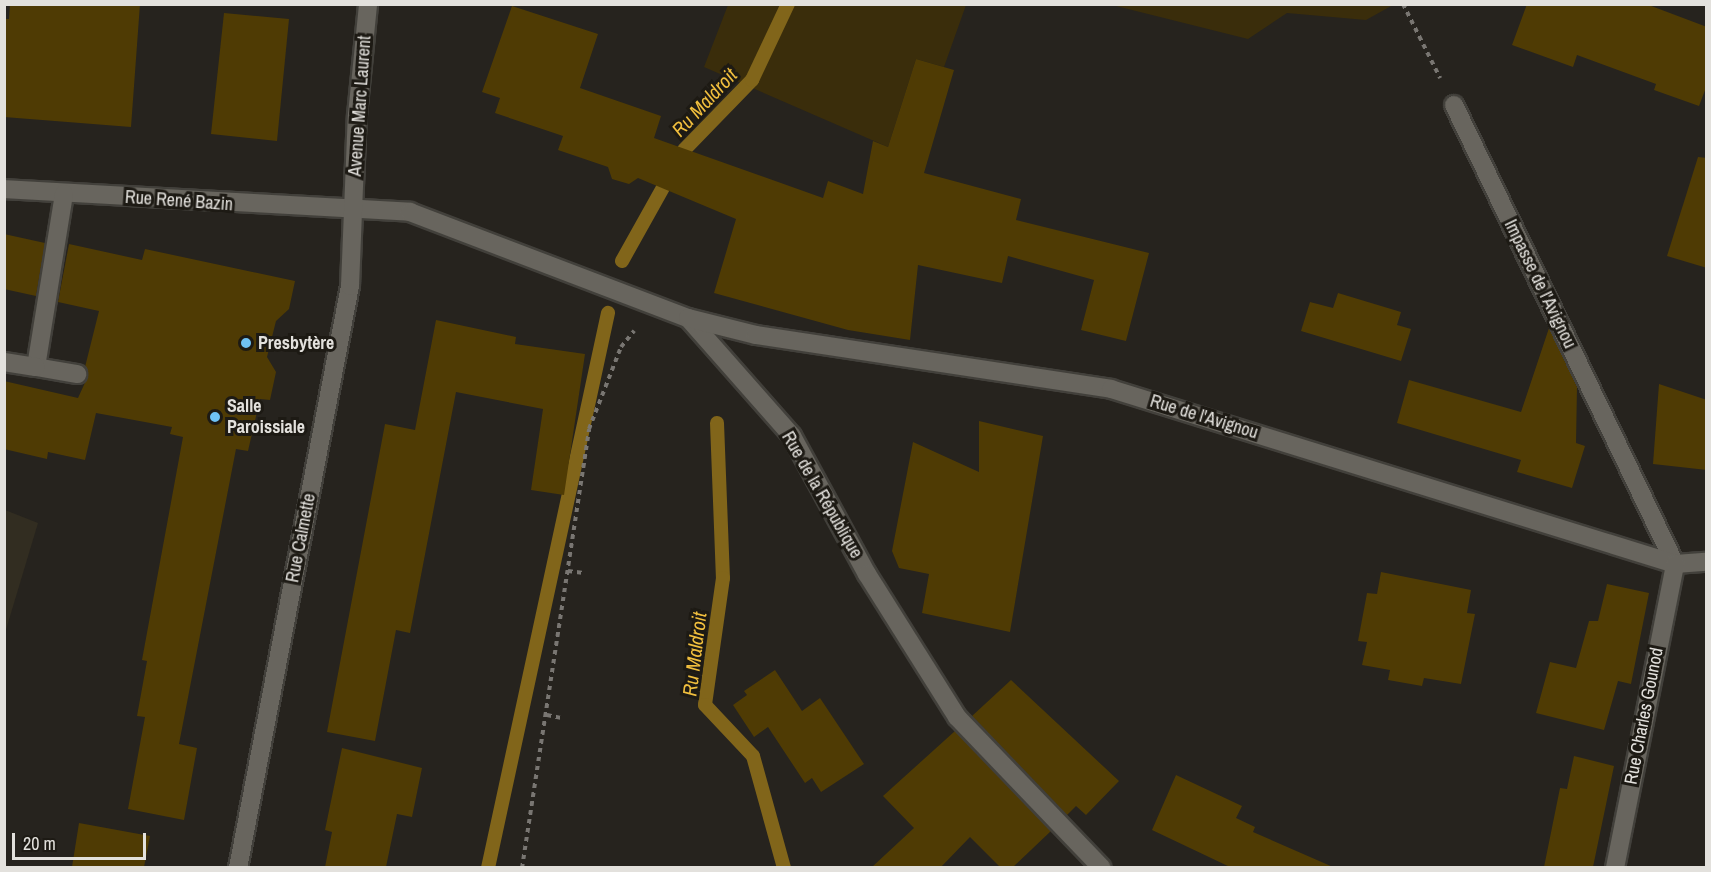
<!DOCTYPE html>
<html>
<head>
<meta charset="utf-8">
<style>
	body { margin:0 }
	#map { position:relative; width:1711px; height:872px; overflow:hidden; background:#26231e; font-family:"Archivo Narrow",sans-serif }
	div>[style] { position:absolute }
	.built>* { inset:0; background:#322d21 }
	.green>* { inset:0; background:#3a2d0b }
	.stream>* { height:14px; margin:-7px; padding:0 7px; transform-origin:7px; border-radius:7px; background:#81651a }
	.building>* { inset:0; background:#4f3b04 }
	.path>* { height:4px; margin-top:-2px; transform-origin:0; background:repeating-linear-gradient(90deg,#797672 0 4.5px,transparent 0 9px) }
	.roads { filter:drop-shadow(2px 0 #42403b) drop-shadow(-2px 0 #42403b) drop-shadow(0 2px #42403b) drop-shadow(0 -2px #42403b) }
	.minor>* { height:18px; margin:-9px; padding:0 9px; transform-origin:9px; border-radius:9px; background:#68655e }
	.dots>* { width:16px; height:16px; translate:-50% -50%; box-sizing:border-box; border:3px solid #1d1a14; border-radius:50% }
	span { translate:-50% -50%; white-space:nowrap; text-align:center; line-height:1.15; -webkit-text-stroke:6px #1d1a14; paint-order:stroke }
	.street-label { font-size:18px; color:#e3e1dd }
	.poi-label { font-size:18px; color:#e3e1dd; font-weight:700 }
	.left { translate:0 -50%; text-align:left }
	.water-label { font-size:20px; color:#f1bf3e; font-style:italic }
	.frame { position:absolute; inset:0; border:6px solid #e3e1dd; pointer-events:none }
	.scale { position:absolute; left:12px; top:833px; width:134px; height:27px; box-sizing:border-box; border:3px solid #e3e1dd; border-top:0; padding-left:8px; font-size:18px; line-height:21px; white-space:nowrap; color:#e3e1dd; -webkit-text-stroke:4px #1d1a14; paint-order:stroke }
</style>
</head>
<body>
<div id="map">
	<div class="built">
		<i style="clip-path:polygon(5px 510px,38px 523px,5px 633px)"></i>
	</div>
	<div class="green">
		<i style="clip-path:polygon(728px 5px,966px 5px,944px 67px,916px 59px,888px 147px,704px 67px)"></i>
		<i style="clip-path:polygon(1112px 5px,1393px 4px,1393px 5px,1366px 20px,1287px 13px,1248px 39px)"></i>
	</div>
	<div class="stream">
		<i style="left:622px;top:261px;width:127px;rotate:-60.8deg"></i>
		<i style="left:684px;top:150px;width:98px;rotate:-45.8deg"></i>
		<i style="left:752px;top:80px;width:84px;rotate:-64.7deg"></i>
		<i style="left:717px;top:423px;width:155px;rotate:87.8deg"></i>
		<i style="left:723px;top:578px;width:128px;rotate:98.1deg"></i>
		<i style="left:705px;top:705px;width:70px;rotate:46.7deg"></i>
		<i style="left:753px;top:756px;width:116px;rotate:74.5deg"></i>
		<i style="left:488px;top:868px;width:568px;rotate:-77.8deg"></i>
	</div>
	<div class="building">
		<i style="clip-path:polygon(10px 4px,140px 4px,131px 127px,4px 117px,4px 19px,9px 19px)"></i>
		<i style="clip-path:polygon(1527px 4px,1646px 4px,1707px 27px,1707px 85px,1699px 106px,1654px 90px,1656px 84px,1577px 55px,1573px 67px,1512px 45px)"></i>
		<i style="clip-path:polygon(512px 6px,598px 34px,580px 88px,661px 116px,654px 138px,823px 198px,828px 181px,863px 194px,873px 141px,888px 147px,916px 59px,954px 70px,924px 173px,1021px 199px,1016px 220px,1149px 253px,1126px 341px,1081px 330px,1094px 280px,1008px 256px,1002px 283px,918px 265px,910px 340px,848px 330px,714px 293px,736px 219px,638px 178px,629px 184px,612px 179px,608px 167px,558px 150px,563px 136px,495px 113px,500px 98px,482px 92px)"></i>
		<i style="clip-path:polygon(224px 13px,289px 19px,277px 141px,211px 134px)"></i>
		<i style="clip-path:polygon(1698px 157px,1707px 158px,1707px 268px,1667px 256px)"></i>
		<i style="clip-path:polygon(4px 234px,45px 243px,36px 296px,4px 289px)"></i>
		<i style="clip-path:polygon(69px 244px,142px 260px,145px 249px,295px 281px,289px 309px,276px 321px,267px 357px,276px 372px,270px 400px,260px 399px,248px 451px,236px 449px,179px 744px,197px 748px,184px 820px,128px 809px,145px 717px,137px 716px,147px 661px,142px 660px,183px 437px,170px 434px,172px 427px,96px 413px,85px 460px,48px 452px,47px 459px,4px 449px,4px 381px,78px 398px,88px 376px,85px 367px,99px 311px,58px 302px)"></i>
		<i style="clip-path:polygon(1338px 293px,1401px 312px,1397px 325px,1411px 329px,1401px 361px,1301px 331px,1310px 302px,1333px 308px)"></i>
		<i style="clip-path:polygon(436px 320px,516px 337px,515px 344px,585px 354px,564px 495px,531px 490px,543px 409px,456px 392px,410px 633px,396px 630px,375px 741px,327px 732px,385px 424px,415px 430px)"></i>
		<i style="clip-path:polygon(1549px 328px,1577px 387px,1576px 443px,1585px 446px,1572px 488px,1517px 472px,1521px 460px,1397px 423px,1409px 380px,1521px 412px)"></i>
		<i style="clip-path:polygon(1659px 384px,1707px 400px,1707px 470px,1653px 464px)"></i>
		<i style="clip-path:polygon(979px 421px,1043px 436px,1010px 632px,922px 613px,929px 574px,899px 568px,892px 551px,913px 442px,979px 472px)"></i>
		<i style="clip-path:polygon(1381px 572px,1471px 590px,1467px 613px,1475px 614px,1461px 684px,1424px 678px,1422px 686px,1388px 680px,1390px 670px,1362px 665px,1367px 642px,1358px 641px,1367px 593px,1377px 594px)"></i>
		<i style="clip-path:polygon(1607px 584px,1649px 593px,1631px 684px,1618px 681px,1604px 730px,1536px 713px,1550px 662px,1576px 668px,1589px 621px,1598px 621px)"></i>
		<i style="clip-path:polygon(775px 670px,802px 711px,820px 698px,864px 764px,821px 792px,812px 778px,805px 783px,768px 727px,754px 737px,733px 705px,747px 695px,744px 691px)"></i>
		<i style="clip-path:polygon(1011px 680px,1119px 781px,1086px 815px,1076px 806px,1067px 815px,972px 716px)"></i>
		<i style="clip-path:polygon(955px 731px,1051px 831px,1013px 867px,1000px 867px,970px 837px,941px 867px,872px 867px,914px 828px,883px 796px)"></i>
		<i style="clip-path:polygon(342px 748px,422px 768px,412px 817px,397px 814px,386px 867px,325px 867px,332px 832px,325px 830px)"></i>
		<i style="clip-path:polygon(1574px 756px,1614px 766px,1593px 867px,1544px 867px,1560px 788px,1567px 789px)"></i>
		<i style="clip-path:polygon(1176px 775px,1242px 806px,1236px 818px,1255px 827px,1253px 832px,1333px 867px,1230px 867px,1152px 830px)"></i>
		<i style="clip-path:polygon(79px 823px,150px 836px,144px 867px,72px 867px)"></i>
	</div>
	<div class="path">
		<i style="left:1403px;top:4px;width:83px;rotate:63.4deg"></i>
		<i style="left:568px;top:571px;width:16px;rotate:7deg"></i>
		<i style="left:547px;top:715px;width:14px;rotate:12deg"></i>
		<i style="left:522px;top:868px;width:444px;rotate:-81.3deg"></i>
		<i style="left:589px;top:429px;width:88px;rotate:-68.7deg"></i>
		<i style="left:621px;top:347px;width:21px;rotate:-51deg"></i>
	</div>
	<div class="roads">
		<div class="minor">
			<i style="left:1454px;top:105px;width:509px;rotate:64.29deg"></i>
			<i style="left:4px;top:189px;width:407px;rotate:3.2deg"></i>
			<i style="left:410px;top:212px;width:298px;rotate:20.9deg"></i>
			<i style="left:688px;top:318px;width:157px;rotate:48.6deg"></i>
			<i style="left:792px;top:436px;width:157px;rotate:61.5deg"></i>
			<i style="left:867px;top:574px;width:169px;rotate:57.8deg"></i>
			<i style="left:957px;top:717px;width:209px;rotate:46.2deg"></i>
			<i style="left:64px;top:194px;width:175px;rotate:99.2deg"></i>
			<i style="left:36px;top:367px;width:42px;rotate:9.7deg"></i>
			<i style="left:688px;top:318px;width:70px;rotate:14deg"></i>
			<i style="left:756px;top:335px;width:359px;rotate:8.6deg"></i>
			<i style="left:1111px;top:389px;width:591px;rotate:17.24deg"></i>
			<i style="left:1675px;top:564px;width:31px;rotate:-4deg"></i>
			<i style="left:4px;top:362px;width:32px;rotate:9deg"></i>
			<i style="left:238px;top:868px;width:593px;rotate:-79.11deg"></i>
			<i style="left:350px;top:286px;width:171px;rotate:-87.7deg"></i>
			<i style="left:357px;top:115px;width:112px;rotate:-84.3deg"></i>
			<i style="left:1615px;top:868px;width:310px;rotate:-78.8deg"></i>
		</div>
	</div>
	<div class="dots">
		<i style="left:246px;top:343px;background:#6fc2f4"></i>
		<i style="left:215px;top:417px;background:#6fc2f4"></i>
	</div>
	<div class="street-label">
		<span style="left:360px;top:106px;rotate:-86deg">Avenue Marc Laurent</span>
		<span style="left:179px;top:201px;rotate:4deg">Rue René Bazin</span>
		<span style="left:1540px;top:284px;rotate:64deg">Impasse de l'Avignou</span>
		<span style="left:1204px;top:417px;rotate:17deg">Rue de l'Avignou</span>
		<span style="left:822px;top:495px;rotate:60deg">Rue de la République</span>
		<span style="left:301px;top:538px;rotate:-79deg">Rue Calmette</span>
		<span style="left:1644px;top:716px;rotate:-79deg">Rue Charles Gounod</span>
	</div>
	<div class="poi-label">
		<span class="left" style="left:258px;top:343px">Presbytère</span>
		<span class="left" style="left:227px;top:417px">Salle<br>Paroissiale</span>
	</div>
	<div class="water-label">
		<span style="left:704px;top:102px;rotate:-47deg">Ru Maldroit</span>
		<span style="left:694px;top:654px;rotate:-83deg">Ru Maldroit</span>
	</div>
	<div class="frame"></div>
	<div class="scale">20 m</div>
</div>
</body>
</html>
